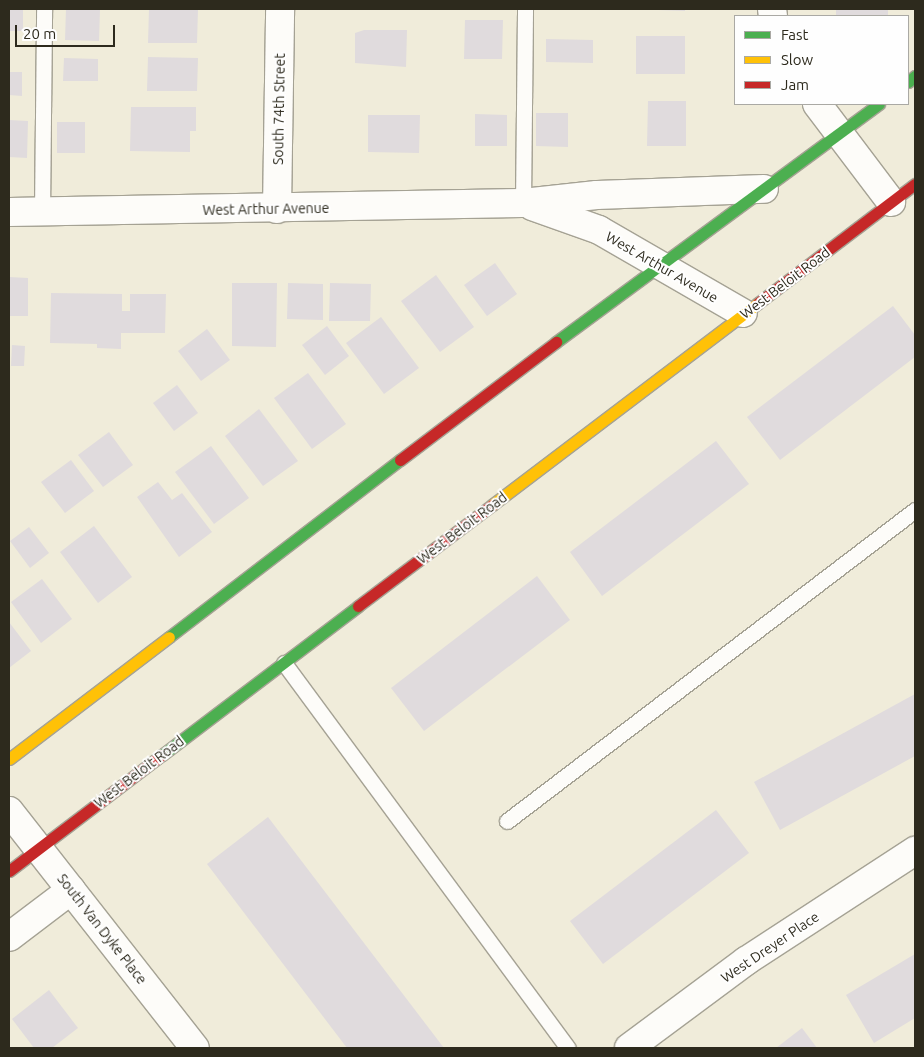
<!DOCTYPE html>
<html>
<head>
<meta charset="utf-8">
<style>
	body { margin:0 }
	#map { position:relative; width:924px; height:1057px; overflow:hidden; background:#f0ecda; font-family:Ubuntu,sans-serif }
	div>[style] { position:absolute }
	.building>* { inset:0; background:#e0dbdd }
	.roads { filter:drop-shadow(1px 0 #a5a294) drop-shadow(-1px 0 #a5a294) drop-shadow(0 1px #a5a294) drop-shadow(0 -1px #a5a294) }
	.lane>* { height:15px; margin:-7.5px; padding:0 7.5px; transform-origin:7.5px; border-radius:7.5px; background:#fdfcf9 }
	.street>* { height:28px; margin:-14px; padding:0 14px; transform-origin:14px; border-radius:14px; background:#fdfcf9 }
	.fast>* { height:11px; margin:-5.5px; padding:0 5.5px; transform-origin:5.5px; border-radius:5.5px; background:#4caf50 }
	.slow>* { height:11px; margin:-5.5px; padding:0 5.5px; transform-origin:5.5px; border-radius:5.5px; background:#ffc107 }
	.jam>* { height:11px; margin:-5.5px; padding:0 5.5px; transform-origin:5.5px; border-radius:5.5px; background:#c62828 }
	span { translate:-50% -50%; white-space:nowrap; text-align:center; line-height:1.15; -webkit-text-stroke:4px #fefefe; paint-order:stroke }
	.street-label { font-size:14px; color:#2d2a1d }
	.frame { position:absolute; inset:0; border:10px solid #2d2a1d; pointer-events:none }
	.legend { position:absolute; left:734px; top:15px; width:175px; height:90px; box-sizing:border-box; background:#fefefe; border:1px solid #aaa9a4; margin:0; padding:6px 9px; list-style:none; font-size:15px; color:#2d2a1d }
	.legend li { display:flex; align-items:center; gap:10px; height:25px }
	.legend b { width:25px; border:1px solid #aaa9a4 }
	.scale { position:absolute; left:15px; top:25px; width:100px; height:22px; box-sizing:border-box; border:2px solid #2d2a1d; border-top:0; padding-left:6px; font-size:15px; line-height:18px; white-space:nowrap; color:#2d2a1d; -webkit-text-stroke:4px #fefefe; paint-order:stroke }
</style>
</head>
<body>
<div id="map">
	<div class="building">
		<i style="clip-path:polygon(9px 9px,23px 9px,23px 31px,9px 31px)"></i>
		<i style="clip-path:polygon(66px 9px,100px 9px,99px 41px,65px 40px)"></i>
		<i style="clip-path:polygon(149px 9px,198px 9px,197px 43px,148px 43px)"></i>
		<i style="clip-path:polygon(658px 9px,685px 9px,685px 11px,658px 10px)"></i>
		<i style="clip-path:polygon(836px 9px,888px 9px,888px 16px,836px 15px)"></i>
		<i style="clip-path:polygon(465px 20px,503px 20px,502px 59px,464px 59px)"></i>
		<i style="clip-path:polygon(364px 30px,407px 30px,406px 67px,355px 63px,355px 33px)"></i>
		<i style="clip-path:polygon(636px 36px,685px 36px,685px 74px,636px 74px)"></i>
		<i style="clip-path:polygon(546px 39px,593px 40px,593px 63px,546px 62px)"></i>
		<i style="clip-path:polygon(148px 57px,198px 58px,197px 91px,147px 91px)"></i>
		<i style="clip-path:polygon(64px 58px,98px 59px,98px 81px,63px 81px)"></i>
		<i style="clip-path:polygon(9px 72px,22px 72px,22px 96px,9px 95px)"></i>
		<i style="clip-path:polygon(648px 101px,686px 101px,686px 146px,647px 146px)"></i>
		<i style="clip-path:polygon(131px 107px,196px 107px,196px 131px,190px 131px,190px 152px,130px 151px)"></i>
		<i style="clip-path:polygon(536px 113px,568px 113px,568px 147px,536px 146px)"></i>
		<i style="clip-path:polygon(475px 114px,507px 115px,507px 146px,475px 146px)"></i>
		<i style="clip-path:polygon(368px 115px,420px 115px,419px 153px,368px 152px)"></i>
		<i style="clip-path:polygon(9px 120px,28px 121px,27px 158px,9px 157px)"></i>
		<i style="clip-path:polygon(57px 122px,85px 122px,85px 153px,57px 153px)"></i>
		<i style="clip-path:polygon(495px 263px,517px 294px,487px 316px,464px 285px)"></i>
		<i style="clip-path:polygon(436px 275px,474px 327px,440px 352px,401px 301px)"></i>
		<i style="clip-path:polygon(9px 277px,28px 278px,28px 316px,9px 316px)"></i>
		<i style="clip-path:polygon(232px 283px,277px 283px,276px 347px,232px 346px)"></i>
		<i style="clip-path:polygon(288px 283px,323px 284px,323px 320px,287px 319px)"></i>
		<i style="clip-path:polygon(330px 283px,371px 284px,370px 321px,329px 321px)"></i>
		<i style="clip-path:polygon(51px 293px,122px 294px,122px 311px,130px 311px,130px 294px,166px 294px,165px 333px,121px 333px,121px 349px,97px 348px,97px 344px,50px 343px)"></i>
		<i style="clip-path:polygon(893px 306px,915px 335px,915px 357px,780px 460px,747px 417px)"></i>
		<i style="clip-path:polygon(381px 317px,419px 368px,384px 394px,346px 343px)"></i>
		<i style="clip-path:polygon(327px 326px,349px 356px,325px 375px,302px 345px)"></i>
		<i style="clip-path:polygon(207px 329px,230px 360px,201px 381px,178px 351px)"></i>
		<i style="clip-path:polygon(12px 345px,25px 346px,24px 366px,11px 366px)"></i>
		<i style="clip-path:polygon(308px 373px,346px 424px,312px 449px,274px 398px)"></i>
		<i style="clip-path:polygon(177px 385px,198px 413px,174px 431px,153px 403px)"></i>
		<i style="clip-path:polygon(259px 409px,298px 461px,263px 486px,225px 436px)"></i>
		<i style="clip-path:polygon(109px 432px,133px 465px,103px 487px,78px 455px)"></i>
		<i style="clip-path:polygon(716px 441px,749px 484px,602px 596px,570px 552px)"></i>
		<i style="clip-path:polygon(211px 446px,249px 498px,214px 524px,175px 472px)"></i>
		<i style="clip-path:polygon(71px 460px,94px 491px,65px 513px,41px 482px)"></i>
		<i style="clip-path:polygon(158px 482px,172px 500px,182px 493px,212px 532px,179px 557px,137px 497px)"></i>
		<i style="clip-path:polygon(94px 526px,132px 577px,98px 603px,60px 552px)"></i>
		<i style="clip-path:polygon(29px 527px,49px 553px,30px 568px,10px 541px)"></i>
		<i style="clip-path:polygon(537px 576px,570px 620px,424px 731px,391px 688px)"></i>
		<i style="clip-path:polygon(42px 579px,72px 619px,41px 643px,11px 602px)"></i>
		<i style="clip-path:polygon(9px 622px,31px 651px,9px 668px)"></i>
		<i style="clip-path:polygon(915px 694px,915px 756px,780px 830px,754px 782px)"></i>
		<i style="clip-path:polygon(716px 810px,749px 853px,603px 964px,570px 921px)"></i>
		<i style="clip-path:polygon(268px 817px,444px 1048px,347px 1048px,207px 864px)"></i>
		<i style="clip-path:polygon(915px 954px,915px 1018px,874px 1043px,846px 995px)"></i>
		<i style="clip-path:polygon(49px 990px,78px 1028px,52px 1048px,34px 1048px,12px 1019px)"></i>
		<i style="clip-path:polygon(802px 1028px,817px 1048px,776px 1048px)"></i>
	</div>
	<div class="roads">
		<div class="lane">
			<i style="left:523px;top:203px;width:194px;rotate:-89.4deg"></i>
			<i style="left:42px;top:212px;width:203px;rotate:-89.4deg"></i>
			<i style="left:284px;top:663px;width:478px;rotate:53.6deg"></i>
			<i style="left:507px;top:821px;width:513px;rotate:-37.32deg"></i>
		</div>
		<div class="street">
			<i style="left:772px;top:9px;width:7px;rotate:82deg"></i>
			<i style="left:817px;top:104px;width:123px;rotate:52.9deg"></i>
			<i style="left:532px;top:206px;width:71px;rotate:19.7deg"></i>
			<i style="left:599px;top:230px;width:166px;rotate:30deg"></i>
			<i style="left:277px;top:209px;width:200px;rotate:-89.1deg"></i>
			<i style="left:9px;top:212px;width:514px;rotate:-1deg"></i>
			<i style="left:523px;top:203px;width:74px;rotate:-6.2deg"></i>
			<i style="left:597px;top:195px;width:167px;rotate:-2.1deg"></i>
			<i style="left:9px;top:811px;width:301px;rotate:51.9deg"></i>
			<i style="left:9px;top:937px;width:78px;rotate:-37.2deg"></i>
			<i style="left:629px;top:1048px;width:146px;rotate:-36.6deg"></i>
			<i style="left:746px;top:961px;width:202px;rotate:-33.1deg"></i>
		</div>
		<div class="fast">
			<i style="left:908px;top:82px;width:9px;rotate:-41deg"></i>
			<i style="left:556px;top:342px;width:401px;rotate:-36.4deg"></i>
			<i style="left:169px;top:637px;width:291px;rotate:-37.5deg"></i>
			<i style="left:162px;top:755px;width:246px;rotate:-37.2deg"></i>
		</div>
		<div class="slow">
			<i style="left:492px;top:505px;width:334px;rotate:-37.2deg"></i>
			<i style="left:9px;top:759px;width:201px;rotate:-37.3deg"></i>
		</div>
		<div class="jam">
			<i style="left:758px;top:303px;width:197px;rotate:-37.2deg"></i>
			<i style="left:400px;top:460px;width:196px;rotate:-37.1deg"></i>
			<i style="left:358px;top:606px;width:168px;rotate:-37deg"></i>
			<i style="left:9px;top:871px;width:192px;rotate:-37.2deg"></i>
		</div>
	</div>
	<div class="street-label">
		<span style="left:279px;top:109px;rotate:-89deg">South 74th Street</span>
		<span style="left:266px;top:209px;rotate:-1deg">West Arthur Avenue</span>
		<span style="left:662px;top:267px;rotate:30deg">West Arthur Avenue</span>
		<span style="left:785px;top:283px;rotate:-37deg">West Beloit Road</span>
		<span style="left:462px;top:528px;rotate:-37deg">West Beloit Road</span>
		<span style="left:139px;top:772px;rotate:-37deg">West Beloit Road</span>
		<span style="left:102px;top:929px;rotate:52deg">South Van Dyke Place</span>
		<span style="left:770px;top:947px;rotate:-34deg">West Dreyer Place</span>
	</div>
	<div class="frame"></div>
	<ul class="legend">
	<li><b style="height:6px;background:#4caf50"></b>Fast</li>
	<li><b style="height:6px;background:#ffc107"></b>Slow</li>
	<li><b style="height:6px;background:#c62828"></b>Jam</li>
	</ul>
	<div class="scale">20 m</div>
</div>
</body>
</html>
